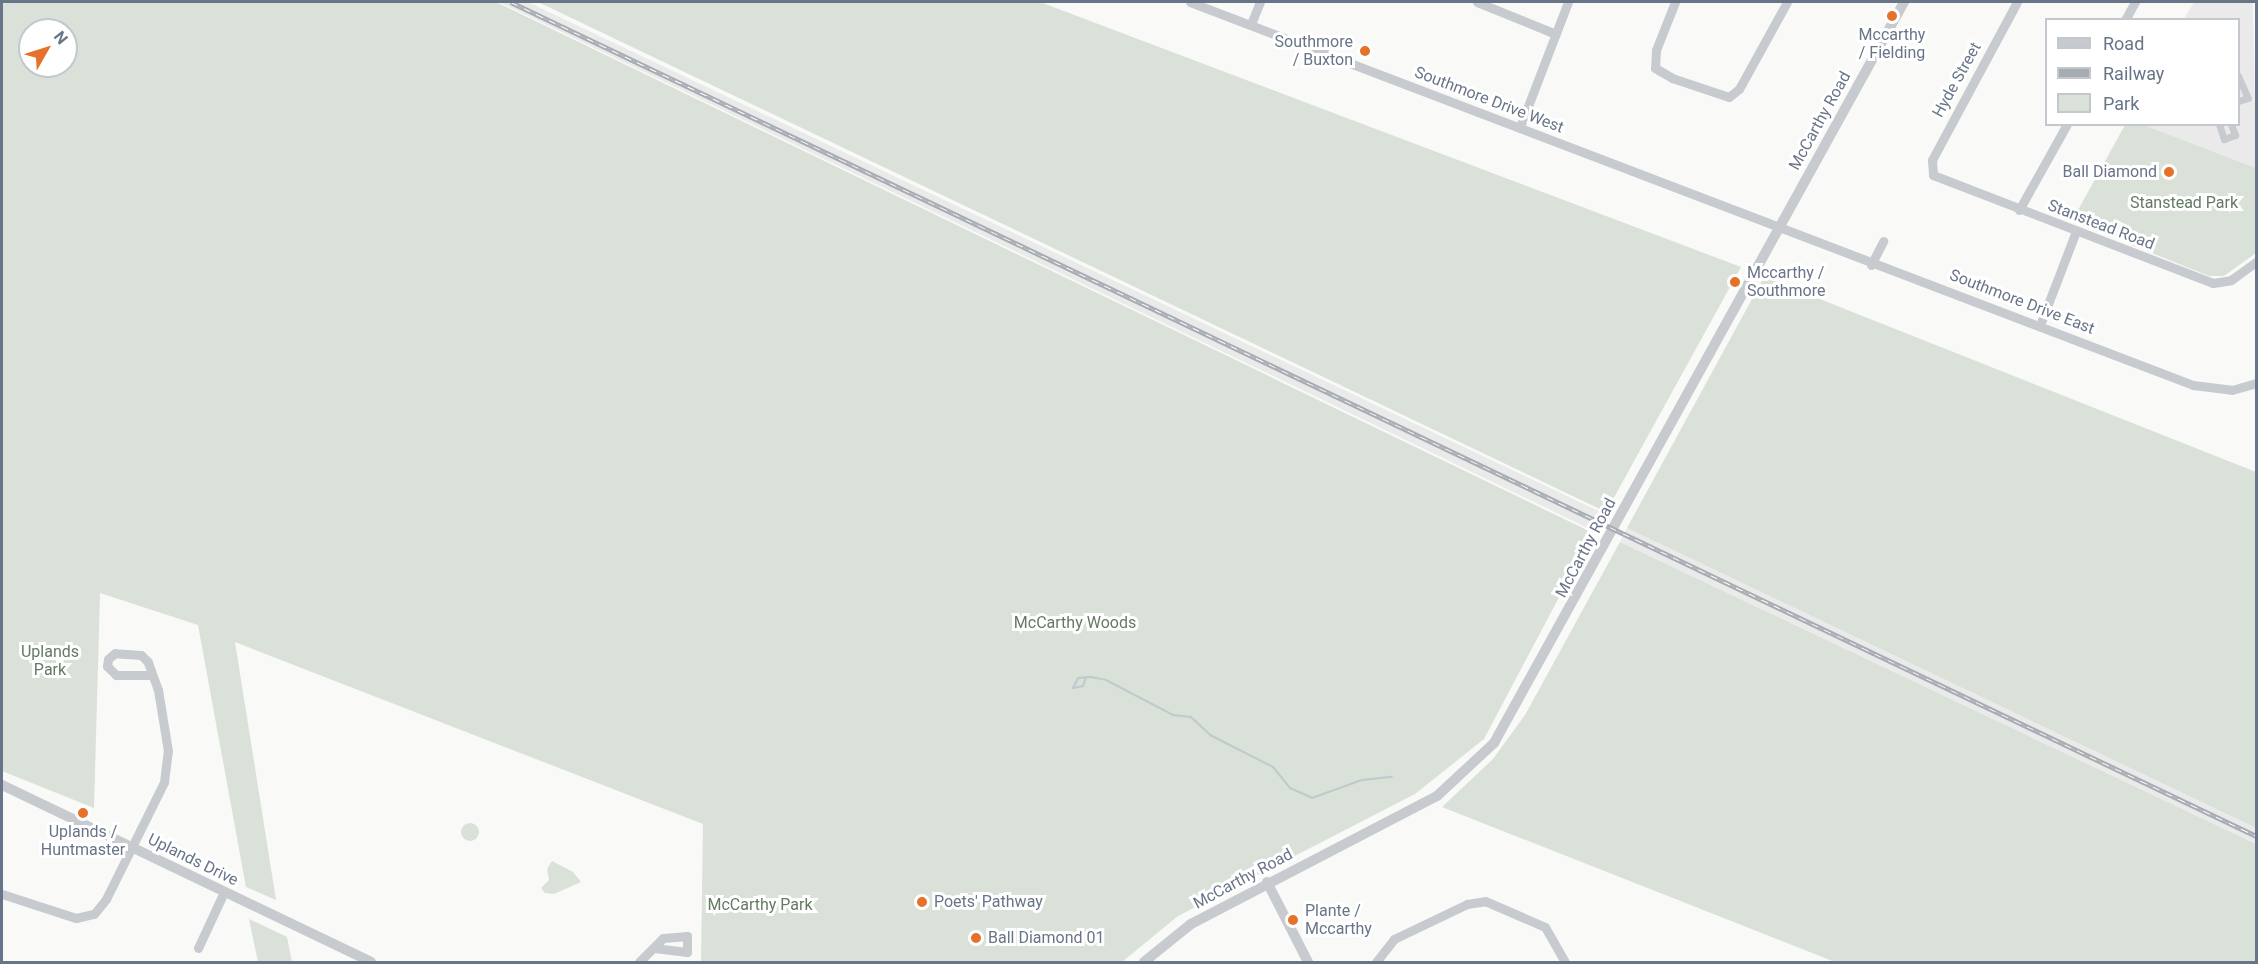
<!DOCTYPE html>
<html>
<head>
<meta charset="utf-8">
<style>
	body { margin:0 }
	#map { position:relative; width:2258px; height:964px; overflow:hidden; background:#f9f9f7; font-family:Roboto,sans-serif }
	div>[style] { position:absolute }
	.built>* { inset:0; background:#eaeaea }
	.green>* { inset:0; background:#dae1d8 }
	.round { border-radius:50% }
	.stream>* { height:2px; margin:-1px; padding:0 1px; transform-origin:1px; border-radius:1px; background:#c0c9ce }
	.pedestrian>* { height:7px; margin:-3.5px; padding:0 3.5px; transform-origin:3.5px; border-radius:3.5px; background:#c7cace }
	.minor>* { height:9px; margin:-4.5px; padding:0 4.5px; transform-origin:4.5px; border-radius:4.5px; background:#c7cace }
	.tertiary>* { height:10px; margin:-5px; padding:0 5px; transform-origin:5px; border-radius:5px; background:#c7cace }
	.rail>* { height:4.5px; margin-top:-2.25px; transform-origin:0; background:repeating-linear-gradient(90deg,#fff 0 7px,#a7acb3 0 14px); box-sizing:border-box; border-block:2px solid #a7acb3 }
	.dots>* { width:16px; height:16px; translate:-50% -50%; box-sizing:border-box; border:3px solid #fff; border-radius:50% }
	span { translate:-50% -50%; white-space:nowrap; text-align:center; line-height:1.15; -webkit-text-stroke:6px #fff; paint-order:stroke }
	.poi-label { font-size:16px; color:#687588 }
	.right { translate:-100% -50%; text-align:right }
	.left { translate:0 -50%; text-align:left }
	.street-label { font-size:16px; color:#687588 }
	.park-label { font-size:16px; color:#647a63 }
	.frame { position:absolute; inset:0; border:3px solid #687588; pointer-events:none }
	.legend { position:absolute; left:2045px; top:18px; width:195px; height:108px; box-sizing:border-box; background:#fff; border:2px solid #c3c8cf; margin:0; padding:8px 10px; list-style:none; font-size:18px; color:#687588 }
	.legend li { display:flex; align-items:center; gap:12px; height:30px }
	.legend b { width:30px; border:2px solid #c3c8cf }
	.north { position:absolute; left:18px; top:18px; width:60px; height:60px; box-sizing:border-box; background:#fff; border:2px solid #c3c8cf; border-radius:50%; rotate:51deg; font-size:16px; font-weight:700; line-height:24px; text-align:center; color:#687588 }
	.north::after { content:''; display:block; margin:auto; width:21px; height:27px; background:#e5712a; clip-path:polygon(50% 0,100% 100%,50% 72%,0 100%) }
</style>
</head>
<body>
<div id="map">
	<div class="built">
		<i style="clip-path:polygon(499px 2px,528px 2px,1607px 515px,1598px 533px)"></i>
		<i style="clip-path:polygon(2194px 2px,2253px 2px,2256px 168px,2144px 125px,2238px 124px,2238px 20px,2184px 19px)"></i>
		<i style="clip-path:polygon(1627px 528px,2256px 828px,2256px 844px,1620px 542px)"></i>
	</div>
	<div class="green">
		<i style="clip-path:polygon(evenodd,2px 2px,496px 2px,1593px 533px,1484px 739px,1415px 794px,1178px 916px,1122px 962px,701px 962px,703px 824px,235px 642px,276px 900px,246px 887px,198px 625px,100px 593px,94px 808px,2px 771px,2px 2px,30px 30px,66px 30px,66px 66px,30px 66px,30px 30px)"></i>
		<i style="clip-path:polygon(538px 2px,1040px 2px,1741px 267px,1606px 512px)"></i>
		<i style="clip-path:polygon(2125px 125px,2144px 125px,2256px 168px,2256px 253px,2224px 276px,2209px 276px,2072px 221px)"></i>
		<i style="clip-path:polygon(1764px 277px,2256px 472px,2256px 828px,1627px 528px)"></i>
		<i style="clip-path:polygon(1620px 542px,2256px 844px,2256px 962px,1835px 962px,1442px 807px,1493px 759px,1525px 715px)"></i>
		<i class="round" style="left:461px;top:823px;width:18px;height:18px"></i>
		<i style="clip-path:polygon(552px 861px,573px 872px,581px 882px,554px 894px,545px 893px,541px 888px,549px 880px,547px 869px)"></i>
		<i style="clip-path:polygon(249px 919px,287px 937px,292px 962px,258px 962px)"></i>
	</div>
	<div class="stream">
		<i style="left:1086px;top:677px;width:9px;rotate:108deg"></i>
		<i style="left:1083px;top:686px;width:10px;rotate:169deg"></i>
		<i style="left:1073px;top:688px;width:11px;rotate:-63deg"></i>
		<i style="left:1078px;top:678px;width:13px;rotate:-4deg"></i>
		<i style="left:1091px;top:677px;width:15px;rotate:11deg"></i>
		<i style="left:1106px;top:680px;width:76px;rotate:27.6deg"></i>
		<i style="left:1173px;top:715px;width:18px;rotate:6deg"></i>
		<i style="left:1191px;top:717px;width:26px;rotate:43deg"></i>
		<i style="left:1210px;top:735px;width:71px;rotate:26.9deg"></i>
		<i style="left:1273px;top:767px;width:27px;rotate:51deg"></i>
		<i style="left:1290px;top:788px;width:24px;rotate:24deg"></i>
		<i style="left:1312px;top:798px;width:53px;rotate:-19.8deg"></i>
		<i style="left:1362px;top:780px;width:30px;rotate:-6deg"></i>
	</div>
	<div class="pedestrian">
		<i style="left:2238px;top:76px;width:24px;rotate:66deg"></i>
		<i style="left:2248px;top:98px;width:10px;rotate:163deg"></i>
		<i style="left:2219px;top:124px;width:16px;rotate:72deg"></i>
		<i style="left:2224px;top:139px;width:12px;rotate:-20deg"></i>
		<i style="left:2235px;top:135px;width:12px;rotate:-110deg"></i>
	</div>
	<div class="minor">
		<i style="left:1190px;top:2px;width:1074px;rotate:20.9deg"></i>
		<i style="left:2193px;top:385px;width:39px;rotate:7deg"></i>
		<i style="left:2232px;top:390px;width:25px;rotate:-16deg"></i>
		<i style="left:1477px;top:2px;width:85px;rotate:22.1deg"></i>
		<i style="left:1675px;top:2px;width:52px;rotate:111.6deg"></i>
		<i style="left:1656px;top:50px;width:18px;rotate:93deg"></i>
		<i style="left:1655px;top:68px;width:20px;rotate:30deg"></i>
		<i style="left:1672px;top:78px;width:60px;rotate:18.4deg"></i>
		<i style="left:1729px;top:97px;width:13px;rotate:-39deg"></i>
		<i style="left:1739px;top:89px;width:99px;rotate:-61.1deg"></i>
		<i style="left:2017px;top:2px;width:179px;rotate:118.3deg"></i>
		<i style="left:1932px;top:160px;width:15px;rotate:86deg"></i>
		<i style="left:1933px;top:175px;width:300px;rotate:21.1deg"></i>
		<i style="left:2213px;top:283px;width:18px;rotate:-9deg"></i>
		<i style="left:2231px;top:280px;width:31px;rotate:-36deg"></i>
		<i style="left:2125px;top:20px;width:21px;rotate:-61deg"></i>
		<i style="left:1251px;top:24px;width:24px;rotate:-68deg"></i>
		<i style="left:1520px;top:127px;width:134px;rotate:-69deg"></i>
		<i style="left:2019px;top:210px;width:98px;rotate:-60.8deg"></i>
		<i style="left:1871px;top:265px;width:27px;rotate:-63deg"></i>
		<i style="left:2040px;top:325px;width:101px;rotate:-69deg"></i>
		<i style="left:2px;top:894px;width:78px;rotate:18deg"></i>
		<i style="left:76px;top:918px;width:18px;rotate:-13deg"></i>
		<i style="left:94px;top:914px;width:19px;rotate:-51deg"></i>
		<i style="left:106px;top:899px;width:131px;rotate:-63.6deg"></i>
		<i style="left:164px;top:782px;width:31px;rotate:-83deg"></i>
		<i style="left:168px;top:751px;width:62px;rotate:-99.3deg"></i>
		<i style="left:158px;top:690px;width:30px;rotate:-110deg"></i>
		<i style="left:148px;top:662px;width:10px;rotate:-135deg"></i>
		<i style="left:141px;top:655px;width:26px;rotate:-176deg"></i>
		<i style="left:115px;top:653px;width:9px;rotate:139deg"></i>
		<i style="left:108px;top:659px;width:7px;rotate:98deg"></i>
		<i style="left:107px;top:666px;width:13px;rotate:45deg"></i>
		<i style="left:116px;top:675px;width:33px"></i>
		<i style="left:198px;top:948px;width:62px;rotate:-65.1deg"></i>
		<i style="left:639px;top:962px;width:34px;rotate:-45deg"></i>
		<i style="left:663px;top:938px;width:24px;rotate:-5deg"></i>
		<i style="left:687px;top:936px;width:16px;rotate:90deg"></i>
		<i style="left:687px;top:952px;width:33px;rotate:-173deg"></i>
		<i style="left:1376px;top:962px;width:29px;rotate:-52deg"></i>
		<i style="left:1394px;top:939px;width:81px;rotate:-25.6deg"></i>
		<i style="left:1467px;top:904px;width:18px;rotate:-9deg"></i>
		<i style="left:1485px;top:901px;width:65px;rotate:23.4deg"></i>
		<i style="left:1545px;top:927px;width:40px;rotate:60.3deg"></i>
	</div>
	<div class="tertiary">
		<i style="left:2px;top:785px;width:409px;rotate:25.6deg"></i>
		<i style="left:1267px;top:882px;width:90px;rotate:62.9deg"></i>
		<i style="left:1144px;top:962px;width:60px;rotate:-39deg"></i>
		<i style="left:1191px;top:924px;width:277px;rotate:-27.5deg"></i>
		<i style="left:1437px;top:796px;width:78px;rotate:-42.9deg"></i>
		<i style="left:1494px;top:743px;width:847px;rotate:-61.04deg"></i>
	</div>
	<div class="rail">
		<i style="left:511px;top:2px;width:1934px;rotate:25.54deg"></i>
	</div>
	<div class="dots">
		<i style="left:1892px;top:16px;background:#e5712a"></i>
		<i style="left:1365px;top:51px;background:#e5712a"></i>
		<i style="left:2169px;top:172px;background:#e5712a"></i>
		<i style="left:1735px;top:282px;background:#e5712a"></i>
		<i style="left:83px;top:813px;background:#e5712a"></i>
		<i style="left:922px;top:902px;background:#e5712a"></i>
		<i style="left:1293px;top:920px;background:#e5712a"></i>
		<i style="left:976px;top:938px;background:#e5712a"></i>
	</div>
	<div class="poi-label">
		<span style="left:1892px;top:44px">Mccarthy<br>/ Fielding</span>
		<span class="right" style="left:1353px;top:51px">Southmore<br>/ Buxton</span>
		<span class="right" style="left:2157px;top:172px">Ball Diamond</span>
		<span class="left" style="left:1747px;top:282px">Mccarthy /<br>Southmore</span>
		<span style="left:83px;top:841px">Uplands /<br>Huntmaster</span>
		<span class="left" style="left:934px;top:902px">Poets' Pathway</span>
		<span class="left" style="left:1305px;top:920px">Plante /<br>Mccarthy</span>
		<span class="left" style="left:988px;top:938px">Ball Diamond 01</span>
	</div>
	<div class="street-label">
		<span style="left:1957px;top:80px;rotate:-61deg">Hyde Street</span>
		<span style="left:1489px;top:100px;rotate:21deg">Southmore Drive West</span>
		<span style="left:1820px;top:121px;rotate:-61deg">McCarthy Road</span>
		<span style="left:2101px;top:225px;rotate:21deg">Stanstead Road</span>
		<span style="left:2022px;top:302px;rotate:21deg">Southmore Drive East</span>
		<span style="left:1586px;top:548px;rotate:-62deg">McCarthy Road</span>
		<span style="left:193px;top:860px;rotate:26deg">Uplands Drive</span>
		<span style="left:1243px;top:879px;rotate:-28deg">McCarthy Road</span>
	</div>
	<div class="park-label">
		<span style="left:2184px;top:203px">Stanstead Park</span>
		<span style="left:1075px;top:623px">McCarthy Woods</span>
		<span style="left:50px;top:661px">Uplands<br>Park</span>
		<span style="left:760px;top:905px">McCarthy Park</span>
	</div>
	<div class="frame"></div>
	<ul class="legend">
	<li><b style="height:8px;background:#c7cace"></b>Road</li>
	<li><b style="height:8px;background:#a7acb3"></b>Railway</li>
	<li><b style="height:16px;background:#dae1d8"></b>Park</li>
	</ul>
	<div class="north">N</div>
</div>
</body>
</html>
